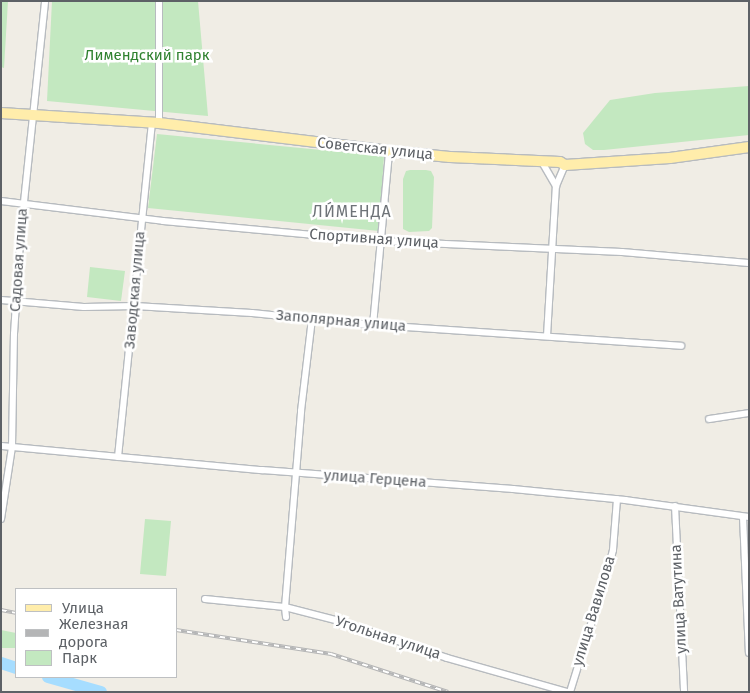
<!DOCTYPE html>
<html>
<head>
<meta charset="utf-8">
<style>
	body { margin:0 }
	#map { position:relative; width:750px; height:693px; overflow:hidden; background:#f0ede5; font-family:"Fira Sans",sans-serif }
	div>[style] { position:absolute }
	.green>* { inset:0; background:#c3e8c0 }
	.river>* { height:12px; margin:-6px; padding:0 6px; transform-origin:6px; border-radius:6px; background:#a6ddff }
	.roads { filter:drop-shadow(1px 0 #b7bbbf) drop-shadow(-1px 0 #b7bbbf) drop-shadow(0 1px #b7bbbf) drop-shadow(0 -1px #b7bbbf) }
	.street>* { height:6px; margin:-3px; padding:0 3px; transform-origin:3px; border-radius:3px; background:#fff }
	.primary>* { height:10px; margin:-5px; padding:0 5px; transform-origin:5px; border-radius:5px; background:#ffedab }
	.rail>* { height:4px; margin-top:-2px; transform-origin:0; background:repeating-linear-gradient(90deg,#fff 0 5.5px,#b4b5b6 0 11px); box-sizing:border-box; border-block:1px solid #b4b5b6 }
	span { translate:-50% -50%; white-space:nowrap; text-align:center; line-height:1.15; -webkit-text-stroke:5px #fff; paint-order:stroke }
	.park-label { font-size:15px; color:#308230 }
	.street-label { font-size:15px; color:#5d6166 }
	.neighbourhood-label { font-size:16px; color:#6e7378; letter-spacing:1px }
	.frame { position:absolute; inset:0; border:2px solid #5d6166; pointer-events:none }
	.legend { position:absolute; left:15px; top:588px; width:162px; height:90px; box-sizing:border-box; background:#fff; border:1px solid #bec0c2; margin:0; padding:6px 9px; list-style:none; font-size:15px; color:#5d6166 }
	.legend li { display:flex; align-items:center; gap:10px; height:25px }
	.legend b { width:25px; border:1px solid #bec0c2 }
</style>
</head>
<body>
<div id="map">
	<div class="green">
		<i style="clip-path:polygon(1px 1px,8px 1px,4px 68px,1px 67px)"></i>
		<i style="clip-path:polygon(52px 1px,198px 1px,208px 116px,47px 101px)"></i>
		<i style="clip-path:polygon(749px 86px,749px 135px,604px 150px,593px 150px,585px 144px,583px 133px,610px 100px,655px 93px)"></i>
		<i style="clip-path:polygon(157px 134px,384px 156px,379px 231px,148px 208px)"></i>
		<i style="clip-path:polygon(410px 170px,426px 170px,431px 171px,434px 177px,432px 228px,429px 231px,409px 232px,403px 229px,403px 179px,406px 171px)"></i>
		<i style="clip-path:polygon(90px 267px,125px 271px,121px 301px,87px 297px)"></i>
		<i style="clip-path:polygon(145px 519px,171px 521px,166px 576px,140px 574px)"></i>
		<i style="clip-path:polygon(1px 630px,16px 633px,16px 648px,1px 648px)"></i>
	</div>
	<div class="river">
		<i style="left:1px;top:663px;width:16px;rotate:18deg"></i>
		<i style="left:48px;top:677px;width:55px;rotate:15.8deg"></i>
	</div>
	<div class="roads">
		<div class="street">
			<i style="left:159px;top:123px;width:122px;rotate:-90deg"></i>
			<i style="left:542px;top:162px;width:28px;rotate:60deg"></i>
			<i style="left:1px;top:201px;width:163px;rotate:7deg"></i>
			<i style="left:163px;top:221px;width:218px;rotate:5.3deg"></i>
			<i style="left:380px;top:241px;width:242px;rotate:2.6deg"></i>
			<i style="left:622px;top:252px;width:127px;rotate:5deg"></i>
			<i style="left:1px;top:300px;width:83px;rotate:4.8deg"></i>
			<i style="left:84px;top:307px;width:51px;rotate:-1.1deg"></i>
			<i style="left:135px;top:306px;width:117px;rotate:3.4deg"></i>
			<i style="left:252px;top:313px;width:110px;rotate:5.8deg"></i>
			<i style="left:361px;top:324px;width:321px;rotate:3.9deg"></i>
			<i style="left:373px;top:325px;width:175px;rotate:-84.7deg"></i>
			<i style="left:547px;top:336px;width:150px;rotate:-86.6deg"></i>
			<i style="left:556px;top:186px;width:23px;rotate:-67deg"></i>
			<i style="left:709px;top:419px;width:40px;rotate:-8.5deg"></i>
			<i style="left:1px;top:446px;width:262px;rotate:5.3deg"></i>
			<i style="left:262px;top:470px;width:252px;rotate:4.3deg"></i>
			<i style="left:513px;top:489px;width:113px;rotate:5.6deg"></i>
			<i style="left:625px;top:500px;width:125px;rotate:7.8deg"></i>
			<i style="left:118px;top:457px;width:336px;rotate:-84.2deg"></i>
			<i style="left:675px;top:506px;width:186px;rotate:87.2deg"></i>
			<i style="left:743px;top:517px;width:136px;rotate:87.5deg"></i>
			<i style="left:1px;top:519px;width:73px;rotate:-81.3deg"></i>
			<i style="left:12px;top:447px;width:113px;rotate:-89deg"></i>
			<i style="left:14px;top:334px;width:94px;rotate:-86.3deg"></i>
			<i style="left:20px;top:240px;width:240px;rotate:-84deg"></i>
			<i style="left:205px;top:599px;width:80px;rotate:5.7deg"></i>
			<i style="left:285px;top:607px;width:56px;rotate:14.5deg"></i>
			<i style="left:339px;top:621px;width:114px;rotate:18.9deg"></i>
			<i style="left:447px;top:658px;width:125px;rotate:15.8deg"></i>
			<i style="left:286px;top:617px;width:10px;rotate:-96deg"></i>
			<i style="left:285px;top:607px;width:197px;rotate:-85.3deg"></i>
			<i style="left:301px;top:411px;width:93px;rotate:-83.2deg"></i>
			<i style="left:570px;top:692px;width:132px;rotate:-72.8deg"></i>
			<i style="left:609px;top:566px;width:16px;rotate:-76deg"></i>
			<i style="left:613px;top:550px;width:51px;rotate:-85.5deg"></i>
		</div>
		<div class="primary">
			<i style="left:1px;top:113px;width:158px;rotate:3.6deg"></i>
			<i style="left:159px;top:123px;width:232px;rotate:6.9deg"></i>
			<i style="left:389px;top:151px;width:61px;rotate:5.6deg"></i>
			<i style="left:450px;top:157px;width:110px;rotate:2.6deg"></i>
			<i style="left:560px;top:162px;width:6px;rotate:31deg"></i>
			<i style="left:565px;top:165px;width:105px;rotate:-3.8deg"></i>
			<i style="left:670px;top:158px;width:80px;rotate:-7.9deg"></i>
		</div>
	</div>
	<div class="rail">
		<i style="left:1px;top:610px;width:15px;rotate:11deg"></i>
		<i style="left:176px;top:630px;width:157px;rotate:8.8deg"></i>
		<i style="left:331px;top:654px;width:123px;rotate:18deg"></i>
	</div>
	<div class="park-label">
		<span style="left:147px;top:56px">Лимендский парк</span>
	</div>
	<div class="street-label">
		<span style="left:375px;top:149px;rotate:6deg">Советская улица</span>
		<span style="left:374px;top:239px;rotate:4deg">Спортивная улица</span>
		<span style="left:19px;top:260px;rotate:-86deg">Садовая улица</span>
		<span style="left:135px;top:290px;rotate:-85deg">Заводская улица</span>
		<span style="left:341px;top:321px;rotate:5deg">Заполярная улица</span>
		<span style="left:375px;top:479px;rotate:4deg">улица Герцена</span>
		<span style="left:679px;top:599px;rotate:-93deg">улица Ватутина</span>
		<span style="left:594px;top:611px;rotate:-73deg">улица Вавилова</span>
		<span style="left:388px;top:638px;rotate:18deg">Угольная улица</span>
	</div>
	<div class="neighbourhood-label">
		<span style="left:352px;top:212px">ЛИ́МЕНДА</span>
	</div>
	<div class="frame"></div>
	<ul class="legend">
	<li><b style="height:6px;background:#ffedab"></b>Улица</li>
	<li><b style="height:6px;background:#b4b5b6"></b>Железная дорога</li>
	<li><b style="height:14px;background:#c3e8c0"></b>Парк</li>
	</ul>
</div>
</body>
</html>
